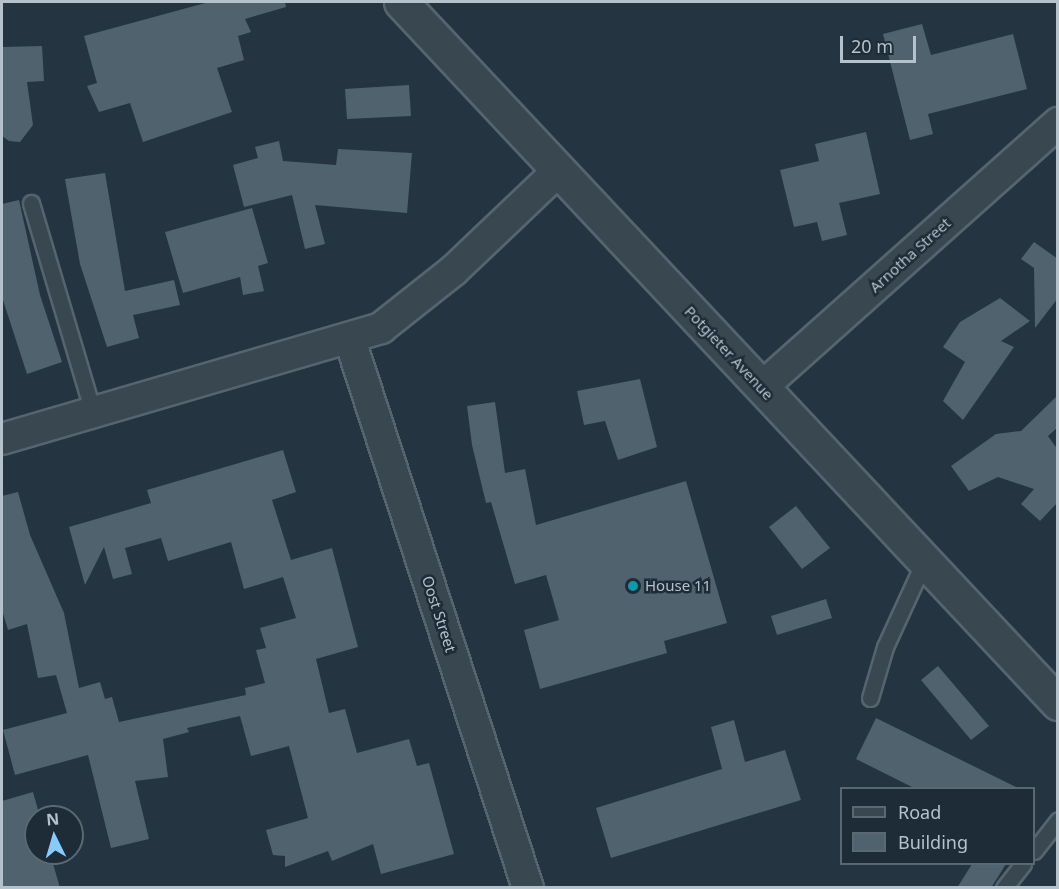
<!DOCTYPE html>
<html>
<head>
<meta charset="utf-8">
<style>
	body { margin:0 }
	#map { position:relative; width:1059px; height:889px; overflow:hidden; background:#243541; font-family:"Noto Sans",sans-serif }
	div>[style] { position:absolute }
	.building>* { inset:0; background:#4f626e }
	.roads { filter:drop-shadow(2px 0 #56646e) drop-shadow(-2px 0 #56646e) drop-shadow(0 2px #56646e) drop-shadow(0 -2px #56646e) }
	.service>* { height:15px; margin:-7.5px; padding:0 7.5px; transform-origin:7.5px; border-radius:7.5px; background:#384750 }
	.minor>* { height:30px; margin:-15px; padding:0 15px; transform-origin:15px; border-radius:15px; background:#384750 }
	.tertiary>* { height:33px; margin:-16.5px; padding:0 16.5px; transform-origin:16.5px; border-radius:16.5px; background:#384750 }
	.dots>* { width:16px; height:16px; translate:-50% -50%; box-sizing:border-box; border:3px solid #1d2c36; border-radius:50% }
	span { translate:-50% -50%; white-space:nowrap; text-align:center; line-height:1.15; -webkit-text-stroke:5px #1d2c36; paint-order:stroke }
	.street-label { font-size:15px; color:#b5c1cb }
	.poi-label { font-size:15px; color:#b5c1cb }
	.left { translate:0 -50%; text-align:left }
	.frame { position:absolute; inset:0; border:3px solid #b5c1cb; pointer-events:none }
	.legend { position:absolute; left:840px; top:787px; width:195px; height:78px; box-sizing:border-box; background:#1d2c36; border:2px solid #5a6872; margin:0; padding:8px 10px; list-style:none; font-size:18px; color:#b5c1cb }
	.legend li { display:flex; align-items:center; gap:12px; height:30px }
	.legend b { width:30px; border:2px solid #5a6872 }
	.north { position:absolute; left:24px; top:805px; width:60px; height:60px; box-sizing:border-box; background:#1d2c36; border:2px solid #5a6872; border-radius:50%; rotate:355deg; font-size:16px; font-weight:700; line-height:24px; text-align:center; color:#b5c1cb }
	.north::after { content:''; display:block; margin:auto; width:21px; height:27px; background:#88cafc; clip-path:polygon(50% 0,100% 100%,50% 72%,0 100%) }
	.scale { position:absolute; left:840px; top:36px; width:76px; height:27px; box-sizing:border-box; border:3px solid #b5c1cb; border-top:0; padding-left:8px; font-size:18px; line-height:21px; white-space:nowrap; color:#b5c1cb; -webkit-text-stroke:4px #1d2c36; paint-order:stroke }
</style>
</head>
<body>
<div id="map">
	<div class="building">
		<i style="clip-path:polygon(209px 2px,285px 2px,286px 7px,245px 19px,251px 32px,238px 36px,244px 60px,217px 68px,232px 112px,143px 142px,130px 103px,99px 112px,87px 86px,97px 83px,84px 36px)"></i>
		<i style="clip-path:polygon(922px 24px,931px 55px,1013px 34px,1027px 89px,928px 114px,933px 134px,910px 140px,883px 34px)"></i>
		<i style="clip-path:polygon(42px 46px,44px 81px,27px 82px,33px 125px,20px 142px,9px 141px,2px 136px,2px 47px)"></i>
		<i style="clip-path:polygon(409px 85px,411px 116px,347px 119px,345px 89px)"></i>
		<i style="clip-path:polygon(866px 132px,880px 194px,839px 203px,847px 235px,822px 241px,817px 222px,794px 227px,780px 170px,819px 161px,815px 144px)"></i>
		<i style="clip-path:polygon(279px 141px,283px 161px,336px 165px,338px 149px,412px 153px,407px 213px,315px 205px,325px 244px,305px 249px,292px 195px,244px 207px,233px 165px,258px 158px,255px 147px)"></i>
		<i style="clip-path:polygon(105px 173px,125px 291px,174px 280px,180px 305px,133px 315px,139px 338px,107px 347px,80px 264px,65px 179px)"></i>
		<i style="clip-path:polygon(19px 200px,40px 295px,62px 362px,27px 374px,2px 297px,2px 204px)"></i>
		<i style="clip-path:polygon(252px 208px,268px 263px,258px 266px,264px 291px,243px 295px,240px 277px,183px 293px,165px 232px)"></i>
		<i style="clip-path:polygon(1034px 242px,1058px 259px,1058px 298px,1035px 328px,1034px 268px,1021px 259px)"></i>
		<i style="clip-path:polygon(1000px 298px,1030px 321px,1001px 341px,1014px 347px,963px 420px,943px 401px,965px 362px,943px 347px,960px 322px)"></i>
		<i style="clip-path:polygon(640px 379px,657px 447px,618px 460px,605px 421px,584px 425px,577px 391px)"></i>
		<i style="clip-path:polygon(1058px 395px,1058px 427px,1048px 436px,1058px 450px,1058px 502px,1040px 521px,1021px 504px,1034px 489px,998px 477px,969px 491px,951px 466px,996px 434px,1021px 431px)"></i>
		<i style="clip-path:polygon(495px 402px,505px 473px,525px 469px,536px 525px,686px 481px,727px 623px,664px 641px,667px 653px,540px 689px,524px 630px,559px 620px,546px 575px,515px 584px,491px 502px,486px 503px,472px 445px,467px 406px)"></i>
		<i style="clip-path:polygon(283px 450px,296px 492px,272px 500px,291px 560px,332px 548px,358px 647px,316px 659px,329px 713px,345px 709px,357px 753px,409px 739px,417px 766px,429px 763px,454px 854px,381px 874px,373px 844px,332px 861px,328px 851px,285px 867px,285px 856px,273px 855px,266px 830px,308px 818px,289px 746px,251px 756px,240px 716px,187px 728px,189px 732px,163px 739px,168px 777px,135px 781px,149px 839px,111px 848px,88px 755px,15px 775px,3px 730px,67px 713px,56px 675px,38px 678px,27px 624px,8px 630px,2px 610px,2px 496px,18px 492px,30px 535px,64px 613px,79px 688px,100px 682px,105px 699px,112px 697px,119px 722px,246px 695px,245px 688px,265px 683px,256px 650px,266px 648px,260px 628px,296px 618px,283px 577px,244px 589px,231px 542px,168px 561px,161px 538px,125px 548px,132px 574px,113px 579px,104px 547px,85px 585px,69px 527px,151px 503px,147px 490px)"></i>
		<i style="clip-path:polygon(796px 506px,830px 548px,802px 569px,769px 527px)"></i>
		<i style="clip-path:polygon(826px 599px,832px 618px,777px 635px,771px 616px)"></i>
		<i style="clip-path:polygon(938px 666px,989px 726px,971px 740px,921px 680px)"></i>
		<i style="clip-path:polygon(876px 718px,1020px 789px,916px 789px,856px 759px)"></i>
		<i style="clip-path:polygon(734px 720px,745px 762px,785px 750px,801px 800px,611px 858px,596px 808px,722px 769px,711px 727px)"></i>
		<i style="clip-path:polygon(33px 792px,40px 817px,36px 817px,36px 853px,50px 853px,60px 888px,2px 888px,2px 801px)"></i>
		<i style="clip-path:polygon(972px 864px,1006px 864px,991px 888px,957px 888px)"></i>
	</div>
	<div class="roads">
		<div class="service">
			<i style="left:31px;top:203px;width:218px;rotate:73.5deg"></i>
			<i style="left:870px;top:698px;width:53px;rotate:-73.6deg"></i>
			<i style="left:885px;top:647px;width:94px;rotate:-65.4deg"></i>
			<i style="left:1034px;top:851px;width:39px;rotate:-52deg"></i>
			<i style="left:1004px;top:888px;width:31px;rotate:-52deg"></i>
		</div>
		<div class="minor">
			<i style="left:350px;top:340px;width:576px;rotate:72.01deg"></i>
			<i style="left:762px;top:387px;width:397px;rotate:-41.7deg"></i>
			<i style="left:2px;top:439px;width:395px;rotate:-16.3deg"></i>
			<i style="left:381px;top:328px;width:92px;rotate:-38.4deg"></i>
			<i style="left:453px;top:271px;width:145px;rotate:-43.6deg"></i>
		</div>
		<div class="tertiary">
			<i style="left:401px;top:2px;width:961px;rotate:46.86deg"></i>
		</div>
	</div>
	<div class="dots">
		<i style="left:633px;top:586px;background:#0f9aa8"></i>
	</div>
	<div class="street-label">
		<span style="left:910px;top:255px;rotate:-42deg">Arnotha Street</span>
		<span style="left:729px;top:353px;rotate:47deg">Potgieter Avenue</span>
		<span style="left:439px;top:614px;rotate:72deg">Oost Street</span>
	</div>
	<div class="poi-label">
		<span class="left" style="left:645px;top:586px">House 11</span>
	</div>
	<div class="frame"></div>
	<ul class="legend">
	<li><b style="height:8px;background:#384750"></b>Road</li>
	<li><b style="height:16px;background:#4f626e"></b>Building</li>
	</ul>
	<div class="north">N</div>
	<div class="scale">20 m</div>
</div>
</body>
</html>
